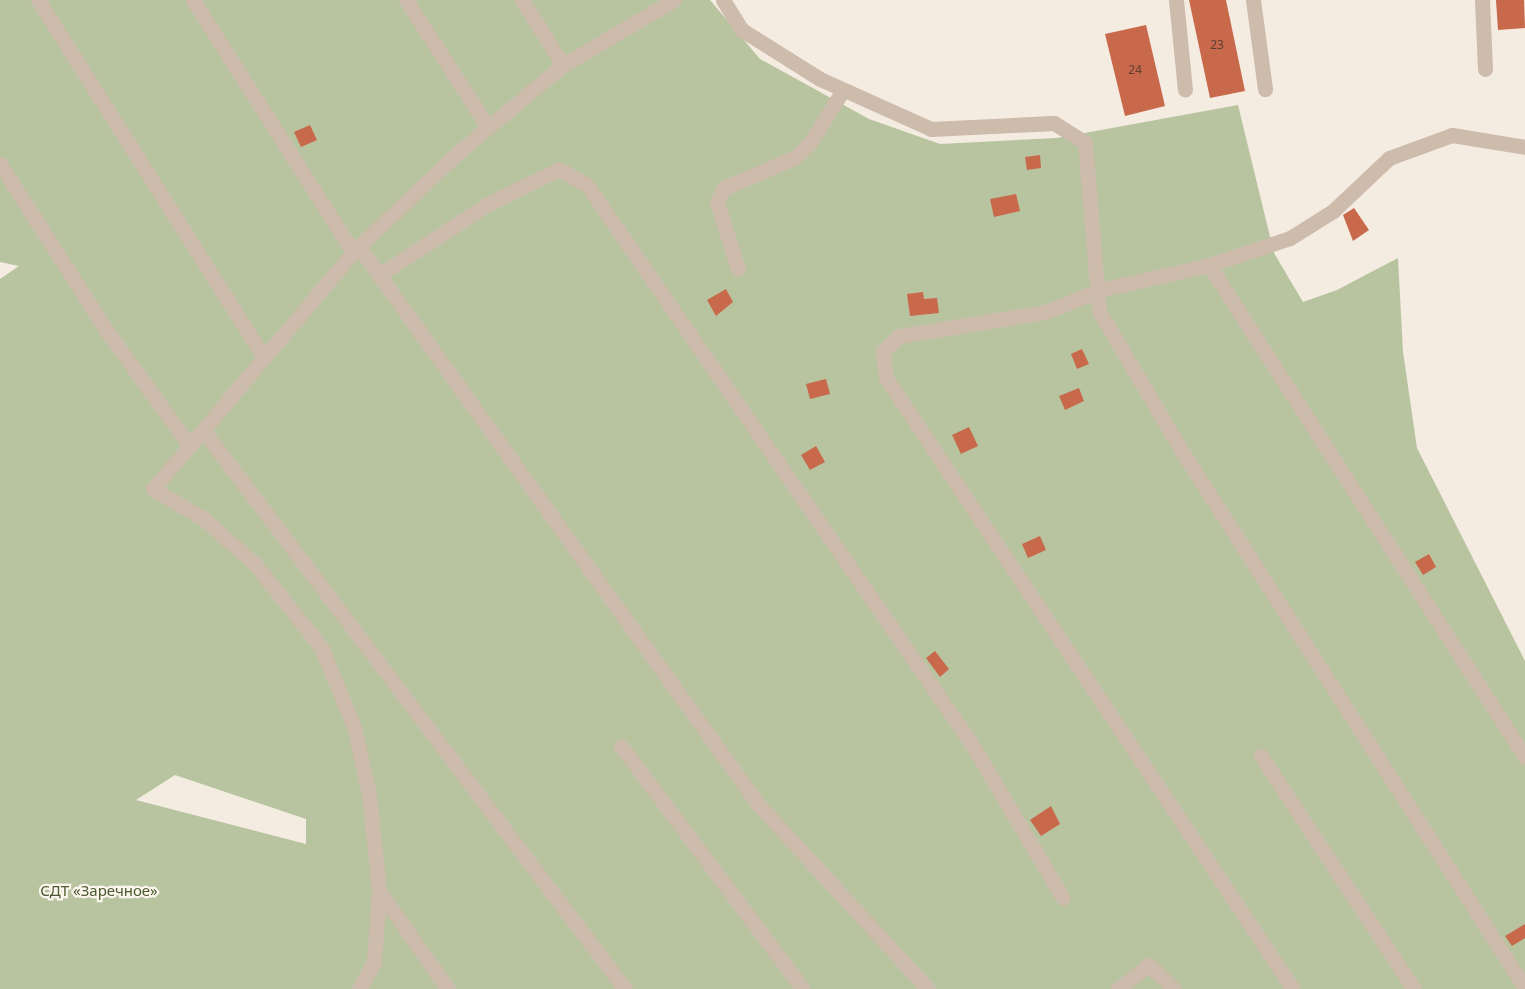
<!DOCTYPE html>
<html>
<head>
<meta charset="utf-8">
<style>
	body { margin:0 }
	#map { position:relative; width:1525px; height:989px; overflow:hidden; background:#f4ebe1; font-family:"Noto Sans",sans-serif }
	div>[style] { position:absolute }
	.green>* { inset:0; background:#b8c4a0 }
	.building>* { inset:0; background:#c8694b }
	.minor>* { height:15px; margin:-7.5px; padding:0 7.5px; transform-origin:7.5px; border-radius:7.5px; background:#cdbbac }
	span { translate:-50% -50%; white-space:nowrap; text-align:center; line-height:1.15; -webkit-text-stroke:4.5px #fbf5ee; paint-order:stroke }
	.number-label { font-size:12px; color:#5e3e33 }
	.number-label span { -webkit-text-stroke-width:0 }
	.park-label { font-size:15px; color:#4a5a2e }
</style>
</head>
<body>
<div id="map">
	<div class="green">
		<i style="clip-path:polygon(evenodd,0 0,710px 0,760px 59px,869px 119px,940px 144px,1057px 138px,1238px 105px,1274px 253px,1303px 302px,1337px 290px,1398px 258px,1403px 352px,1417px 448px,1525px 661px,1525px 989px,0 989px,0 279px,19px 266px,0 262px,0 0,175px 775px,306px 819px,306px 844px,136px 800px,175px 775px)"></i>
	</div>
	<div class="building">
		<i style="clip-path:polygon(1189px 0,1226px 0,1245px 91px,1210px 98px)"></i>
		<i style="clip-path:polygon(1496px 0,1524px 0,1525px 28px,1498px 30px)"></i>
		<i style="clip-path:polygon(1146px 25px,1165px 106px,1125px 116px,1105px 34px)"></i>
		<i style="clip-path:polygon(310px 125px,317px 140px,301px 147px,294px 132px)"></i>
		<i style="clip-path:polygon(1040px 155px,1041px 168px,1027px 170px,1025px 157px)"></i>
		<i style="clip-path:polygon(1016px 194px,1020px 211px,994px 217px,990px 199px)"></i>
		<i style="clip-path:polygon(1354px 208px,1369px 230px,1353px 241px,1343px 215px)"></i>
		<i style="clip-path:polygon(726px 289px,733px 302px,716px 316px,707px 300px)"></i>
		<i style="clip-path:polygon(923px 292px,924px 299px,937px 298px,939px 313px,910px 316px,907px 294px)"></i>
		<i style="clip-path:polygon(1082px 349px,1089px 364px,1077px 369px,1071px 354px)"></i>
		<i style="clip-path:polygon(826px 379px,830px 394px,810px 399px,806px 384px)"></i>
		<i style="clip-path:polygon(1079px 388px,1084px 401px,1065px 410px,1059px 396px)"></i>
		<i style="clip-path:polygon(969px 427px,978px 446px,961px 454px,952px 435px)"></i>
		<i style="clip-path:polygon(816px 446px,825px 462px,810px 470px,801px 455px)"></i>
		<i style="clip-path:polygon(1040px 536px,1046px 550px,1028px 558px,1022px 544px)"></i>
		<i style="clip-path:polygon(1429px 554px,1436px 567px,1423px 575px,1415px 562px)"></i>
		<i style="clip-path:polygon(935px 651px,949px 669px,940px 677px,926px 658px)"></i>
		<i style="clip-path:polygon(1051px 806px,1060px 824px,1041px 836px,1030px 820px)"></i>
		<i style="clip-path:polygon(1525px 924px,1525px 938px,1512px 946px,1505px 936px)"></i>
	</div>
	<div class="minor">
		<i style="left:38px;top:0;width:423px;rotate:57.7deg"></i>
		<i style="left:193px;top:0;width:299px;rotate:57.6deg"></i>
		<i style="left:406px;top:0;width:151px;rotate:57.2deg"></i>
		<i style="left:522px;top:0;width:77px;rotate:57.8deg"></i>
		<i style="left:723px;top:0;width:36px;rotate:58deg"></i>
		<i style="left:742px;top:30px;width:92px;rotate:32.1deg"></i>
		<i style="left:820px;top:79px;width:122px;rotate:24.2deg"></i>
		<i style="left:931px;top:129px;width:123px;rotate:-2.8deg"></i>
		<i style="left:1054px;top:123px;width:36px;rotate:32deg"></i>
		<i style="left:1085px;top:142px;width:170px;rotate:85.3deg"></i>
		<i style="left:1099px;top:311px;width:165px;rotate:59.4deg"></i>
		<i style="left:1183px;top:453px;width:635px;rotate:57.41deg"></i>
		<i style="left:1176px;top:0;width:90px;rotate:84.3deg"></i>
		<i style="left:1253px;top:0;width:90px;rotate:82.3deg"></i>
		<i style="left:1482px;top:0;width:69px;rotate:87.5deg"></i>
		<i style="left:0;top:164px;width:197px;rotate:57.4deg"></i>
		<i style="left:106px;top:330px;width:143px;rotate:54.1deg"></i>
		<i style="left:359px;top:247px;width:684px;rotate:54.4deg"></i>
		<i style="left:757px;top:803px;width:253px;rotate:47.4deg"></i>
		<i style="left:1209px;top:265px;width:585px;rotate:57.29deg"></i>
		<i style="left:738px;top:269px;width:70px;rotate:-107.4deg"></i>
		<i style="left:717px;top:202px;width:16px;rotate:-63deg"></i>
		<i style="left:724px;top:188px;width:78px;rotate:-23.3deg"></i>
		<i style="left:796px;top:157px;width:20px;rotate:-45deg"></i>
		<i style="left:810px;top:143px;width:62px;rotate:-58.1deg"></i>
		<i style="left:379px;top:275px;width:130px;rotate:-33.1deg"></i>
		<i style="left:488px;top:204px;width:79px;rotate:-26.2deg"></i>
		<i style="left:559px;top:169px;width:32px;rotate:30deg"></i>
		<i style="left:587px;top:185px;width:677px;rotate:55.47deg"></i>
		<i style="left:971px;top:743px;width:180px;rotate:59.3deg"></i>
		<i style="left:203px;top:430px;width:700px;rotate:52.95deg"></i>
		<i style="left:621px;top:746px;width:304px;rotate:53.2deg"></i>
		<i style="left:1261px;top:756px;width:279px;rotate:56.7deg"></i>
		<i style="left:379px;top:891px;width:120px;rotate:54.9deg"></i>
		<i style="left:359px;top:989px;width:31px;rotate:-61deg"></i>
		<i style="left:374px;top:962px;width:71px;rotate:-86deg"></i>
		<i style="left:379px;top:891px;width:98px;rotate:-95.9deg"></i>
		<i style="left:369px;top:794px;width:69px;rotate:-102.6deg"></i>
		<i style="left:354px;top:727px;width:87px;rotate:-112.4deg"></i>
		<i style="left:321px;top:647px;width:106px;rotate:-128.5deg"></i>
		<i style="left:255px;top:564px;width:68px;rotate:-138.6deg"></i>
		<i style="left:204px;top:519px;width:59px;rotate:-149.5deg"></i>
		<i style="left:153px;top:489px;width:310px;rotate:-49.8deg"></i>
		<i style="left:353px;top:252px;width:139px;rotate:-43.5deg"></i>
		<i style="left:454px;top:156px;width:142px;rotate:-39.9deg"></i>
		<i style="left:563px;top:65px;width:129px;rotate:-30.4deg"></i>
		<i style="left:1118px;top:989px;width:39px;rotate:-38deg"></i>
		<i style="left:1149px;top:965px;width:35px;rotate:44deg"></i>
		<i style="left:1293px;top:989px;width:734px;rotate:-123.67deg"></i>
		<i style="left:886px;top:378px;width:27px;rotate:-96deg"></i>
		<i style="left:883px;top:351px;width:22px;rotate:-43deg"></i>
		<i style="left:899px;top:336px;width:149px;rotate:-9.3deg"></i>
		<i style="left:1046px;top:312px;width:58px;rotate:-22.2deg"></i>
		<i style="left:1100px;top:290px;width:112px;rotate:-12.9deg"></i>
		<i style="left:1209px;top:265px;width:85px;rotate:-18.4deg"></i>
		<i style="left:1290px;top:238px;width:51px;rotate:-32.1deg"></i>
		<i style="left:1333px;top:211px;width:77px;rotate:-43.4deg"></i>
		<i style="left:1389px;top:158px;width:67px;rotate:-20.1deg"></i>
		<i style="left:1452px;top:135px;width:74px;rotate:9.3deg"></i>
	</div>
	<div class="number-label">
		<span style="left:1217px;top:45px">23</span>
		<span style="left:1135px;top:70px">24</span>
	</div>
	<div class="park-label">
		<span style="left:99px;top:891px">СДТ «Заречное»</span>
	</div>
</div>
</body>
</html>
